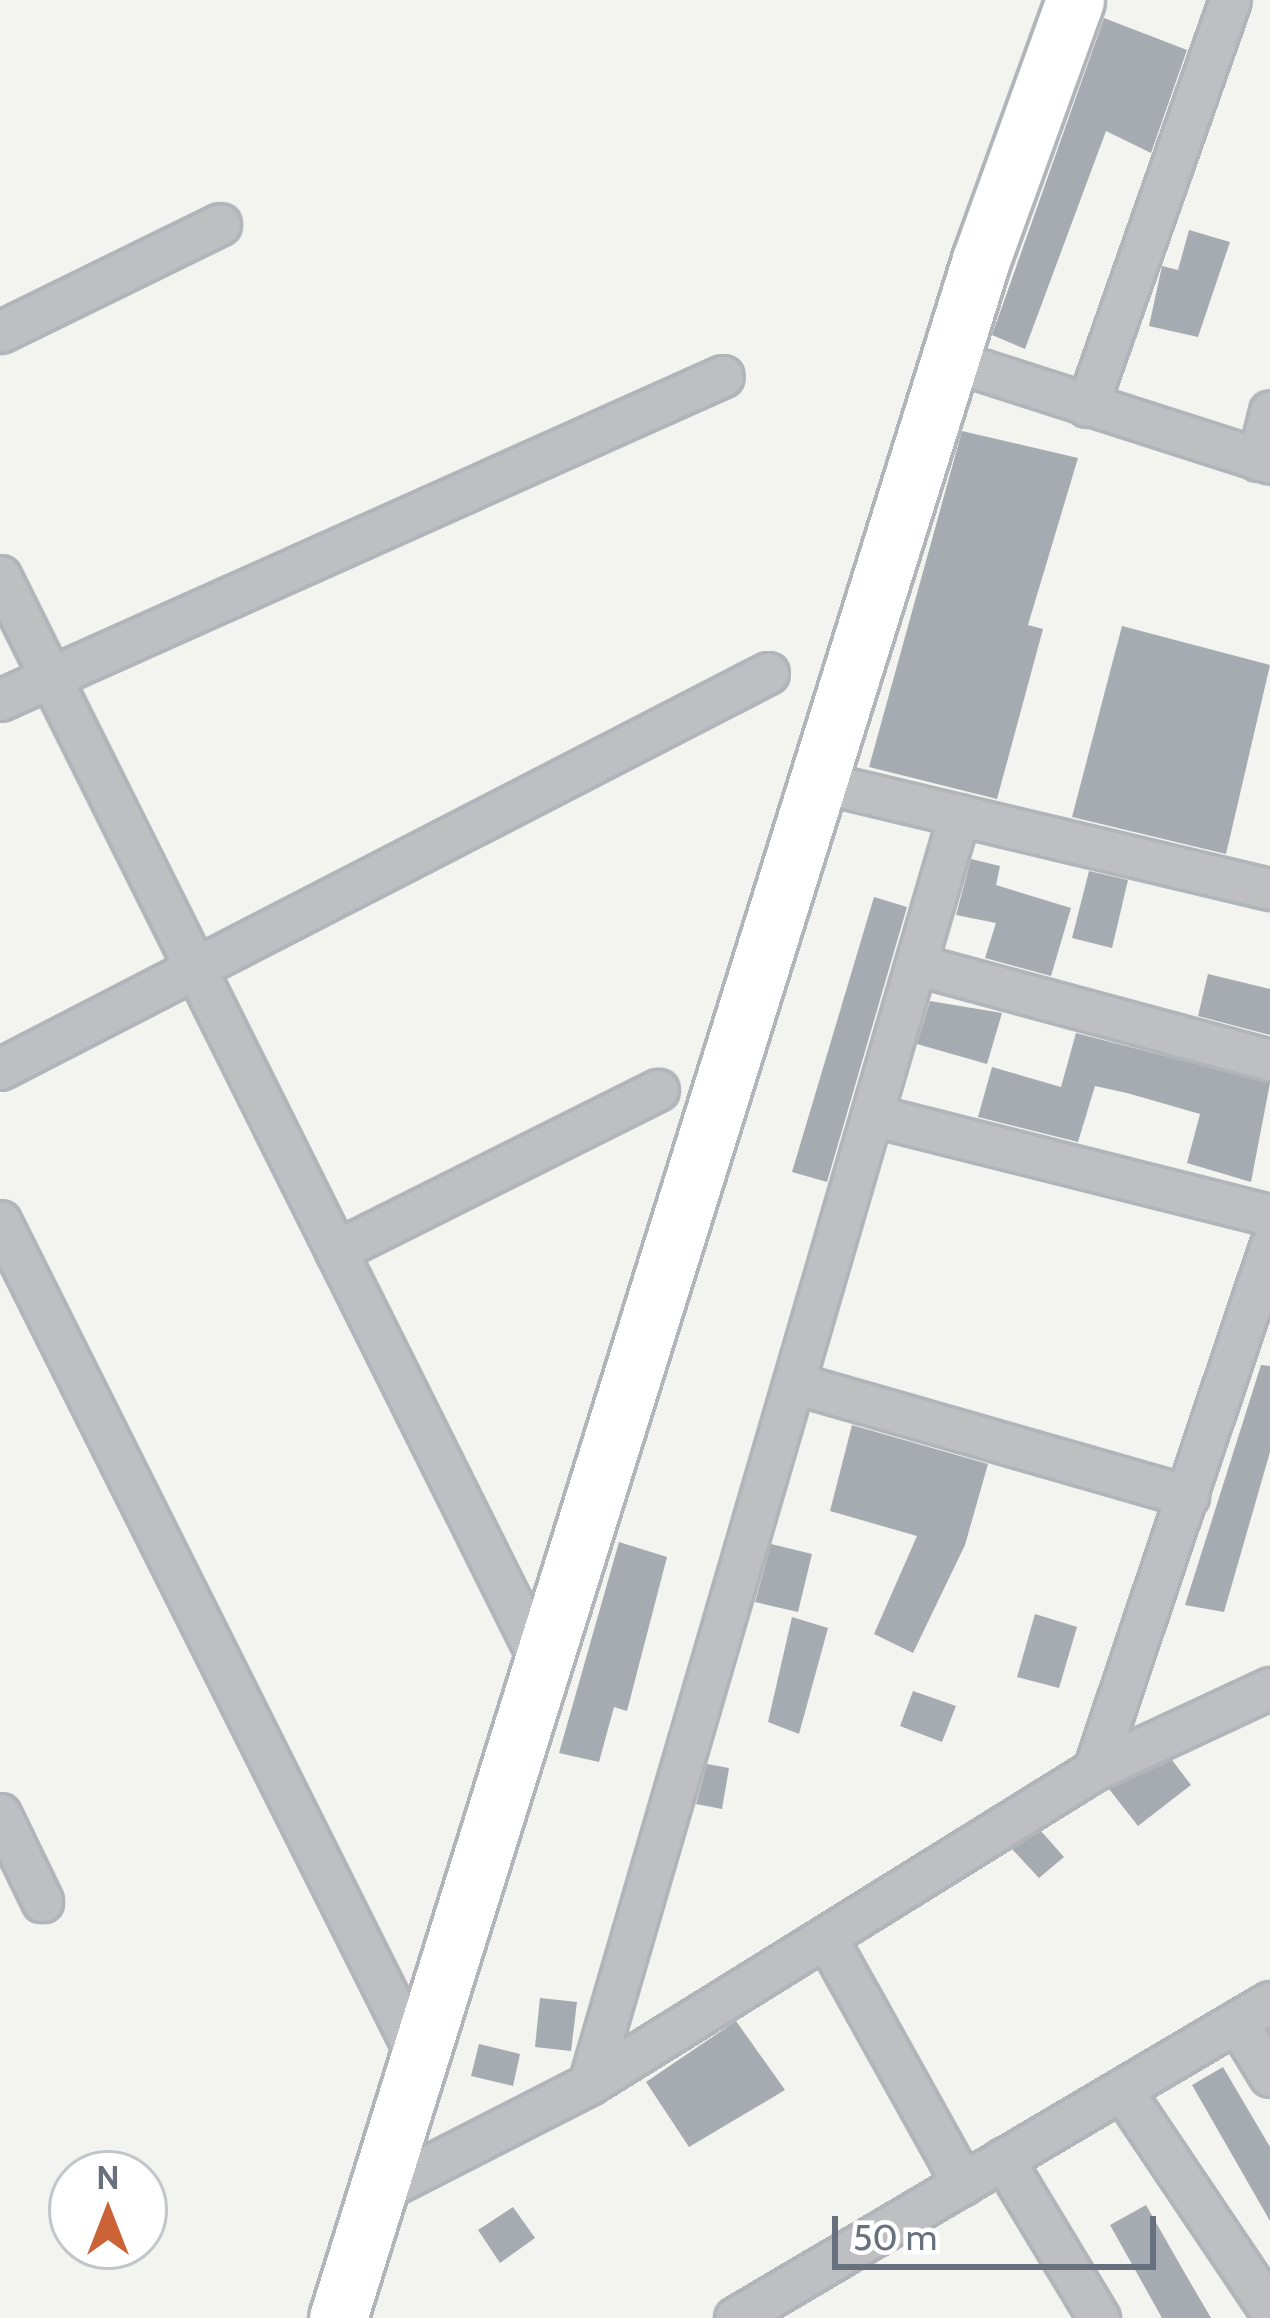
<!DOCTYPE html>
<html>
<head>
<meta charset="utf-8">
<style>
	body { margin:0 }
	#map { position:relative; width:1270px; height:2318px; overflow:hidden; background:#f3f3f0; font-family:Cabin,sans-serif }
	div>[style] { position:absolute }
	.building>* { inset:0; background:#a6abb1 }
	.roads { filter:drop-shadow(3px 0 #b1b5b9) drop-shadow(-3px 0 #b1b5b9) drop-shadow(0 3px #b1b5b9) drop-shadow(0 -3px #b1b5b9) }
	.minor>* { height:39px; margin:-19.5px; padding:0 19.5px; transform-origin:19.5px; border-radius:19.5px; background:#bdbfc3 }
	.secondary>* { height:57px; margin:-28.5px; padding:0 28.5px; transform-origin:28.5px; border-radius:28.5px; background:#fff }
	span { translate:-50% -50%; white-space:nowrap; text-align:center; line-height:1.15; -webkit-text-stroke:12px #fff; paint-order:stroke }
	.north { position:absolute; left:48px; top:2150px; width:120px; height:120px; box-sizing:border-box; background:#fff; border:3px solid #c2c6cb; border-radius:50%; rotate:0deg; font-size:33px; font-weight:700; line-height:48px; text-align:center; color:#66717d }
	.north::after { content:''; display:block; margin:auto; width:42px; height:54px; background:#cb6337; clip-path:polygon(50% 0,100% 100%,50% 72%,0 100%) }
	.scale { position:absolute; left:832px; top:2216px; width:324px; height:54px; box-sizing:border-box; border:6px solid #66717d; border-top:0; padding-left:15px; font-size:36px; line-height:42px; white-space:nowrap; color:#66717d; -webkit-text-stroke:9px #fff; paint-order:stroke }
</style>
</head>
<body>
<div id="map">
	<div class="building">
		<i style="clip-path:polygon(1104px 18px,1187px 50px,1151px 153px,1106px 131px,1025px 349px,992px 335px)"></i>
		<i style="clip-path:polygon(1189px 230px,1230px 242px,1198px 337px,1149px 326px,1162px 266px,1178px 270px)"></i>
		<i style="clip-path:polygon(962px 431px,1078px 458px,1028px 625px,1043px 629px,997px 799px,869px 767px)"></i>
		<i style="clip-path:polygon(1122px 626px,1270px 665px,1226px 854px,1072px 817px)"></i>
		<i style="clip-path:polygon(971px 859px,1000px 866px,996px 885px,1071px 908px,1051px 976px,985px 958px,996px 923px,956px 915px)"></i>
		<i style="clip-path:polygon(1089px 871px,1128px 880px,1112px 948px,1072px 938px)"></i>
		<i style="clip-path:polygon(874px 897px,907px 907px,827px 1182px,792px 1172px)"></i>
		<i style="clip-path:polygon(1208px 974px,1270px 989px,1270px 1035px,1198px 1016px)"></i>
		<i style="clip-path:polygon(930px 1001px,1002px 1013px,987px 1064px,917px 1044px)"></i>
		<i style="clip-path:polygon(1076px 1033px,1270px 1083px,1251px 1182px,1187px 1163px,1200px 1114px,1127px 1093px,1095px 1086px,1078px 1142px,978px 1117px,992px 1067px,1061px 1087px)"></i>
		<i style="clip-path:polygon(1261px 1365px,1270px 1366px,1270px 1452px,1224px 1612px,1185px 1605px)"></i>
		<i style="clip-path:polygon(852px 1425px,988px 1464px,965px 1545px,913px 1653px,874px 1634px,917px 1536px,830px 1511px)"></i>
		<i style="clip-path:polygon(619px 1542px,667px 1557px,627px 1711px,614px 1707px,599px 1762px,559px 1753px)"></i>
		<i style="clip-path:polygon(771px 1544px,812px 1554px,798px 1612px,755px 1602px)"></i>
		<i style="clip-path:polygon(1035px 1614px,1077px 1627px,1059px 1688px,1017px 1677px)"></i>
		<i style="clip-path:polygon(792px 1617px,828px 1628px,799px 1734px,768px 1722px)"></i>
		<i style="clip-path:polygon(913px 1691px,956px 1706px,942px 1742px,900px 1726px)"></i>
		<i style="clip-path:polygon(1172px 1760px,1191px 1785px,1138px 1826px,1109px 1789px)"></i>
		<i style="clip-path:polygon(707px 1764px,729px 1768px,722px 1809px,696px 1804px)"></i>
		<i style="clip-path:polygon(1041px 1831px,1064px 1857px,1039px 1878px,1012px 1849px)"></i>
		<i style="clip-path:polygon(540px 1998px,577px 2002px,571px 2051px,535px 2047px)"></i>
		<i style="clip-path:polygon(736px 2021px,785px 2090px,689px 2147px,646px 2082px)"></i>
		<i style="clip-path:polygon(479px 2044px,520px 2054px,513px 2086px,471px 2076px)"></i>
		<i style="clip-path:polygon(1223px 2067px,1270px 2147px,1270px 2221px,1192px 2085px)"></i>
		<i style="clip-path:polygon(1146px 2205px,1183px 2270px,1211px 2318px,1162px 2318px,1110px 2225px)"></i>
		<i style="clip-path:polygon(513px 2207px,535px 2238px,500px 2263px,478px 2230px)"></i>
	</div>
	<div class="roads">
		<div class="minor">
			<i style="left:0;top:332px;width:245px;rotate:-26.1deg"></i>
			<i style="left:950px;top:360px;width:336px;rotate:17.8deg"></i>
			<i style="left:1087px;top:406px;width:430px;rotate:-70.6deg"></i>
			<i style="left:1258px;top:460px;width:50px;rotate:-76.2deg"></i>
			<i style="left:0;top:576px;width:1220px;rotate:63.52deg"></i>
			<i style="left:0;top:700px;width:792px;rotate:-24.14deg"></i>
			<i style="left:820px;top:782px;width:463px;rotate:13.4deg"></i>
			<i style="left:918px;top:965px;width:365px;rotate:15.1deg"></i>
			<i style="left:0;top:1069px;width:864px;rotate:-27.28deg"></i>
			<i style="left:875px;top:1116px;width:407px;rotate:14.1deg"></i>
			<i style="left:0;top:1221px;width:937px;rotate:63.43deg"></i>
			<i style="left:336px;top:1251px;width:360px;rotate:-26.6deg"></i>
			<i style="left:794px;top:1383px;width:410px;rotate:16deg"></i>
			<i style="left:1094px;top:1770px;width:194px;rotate:-25deg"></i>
			<i style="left:0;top:1814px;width:97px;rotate:64.2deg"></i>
			<i style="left:828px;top:1941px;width:278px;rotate:60.9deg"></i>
			<i style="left:1237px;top:2022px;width:63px;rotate:58.6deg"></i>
			<i style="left:589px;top:2084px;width:1322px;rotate:-73.74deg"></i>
			<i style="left:1122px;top:2090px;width:265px;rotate:56.1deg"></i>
			<i style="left:1003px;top:2159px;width:186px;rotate:58.9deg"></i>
			<i style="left:378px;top:2192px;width:237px;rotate:-27.1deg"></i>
			<i style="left:589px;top:2084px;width:595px;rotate:-31.87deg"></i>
			<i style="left:1094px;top:1770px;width:552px;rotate:-71.4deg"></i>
			<i style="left:735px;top:2318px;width:621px;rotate:-30.57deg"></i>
		</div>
		<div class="secondary">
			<i style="left:338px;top:2318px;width:2156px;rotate:-72.65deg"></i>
			<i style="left:981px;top:260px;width:276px;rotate:-70.1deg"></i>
		</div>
	</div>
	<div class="north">N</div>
	<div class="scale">50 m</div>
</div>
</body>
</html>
